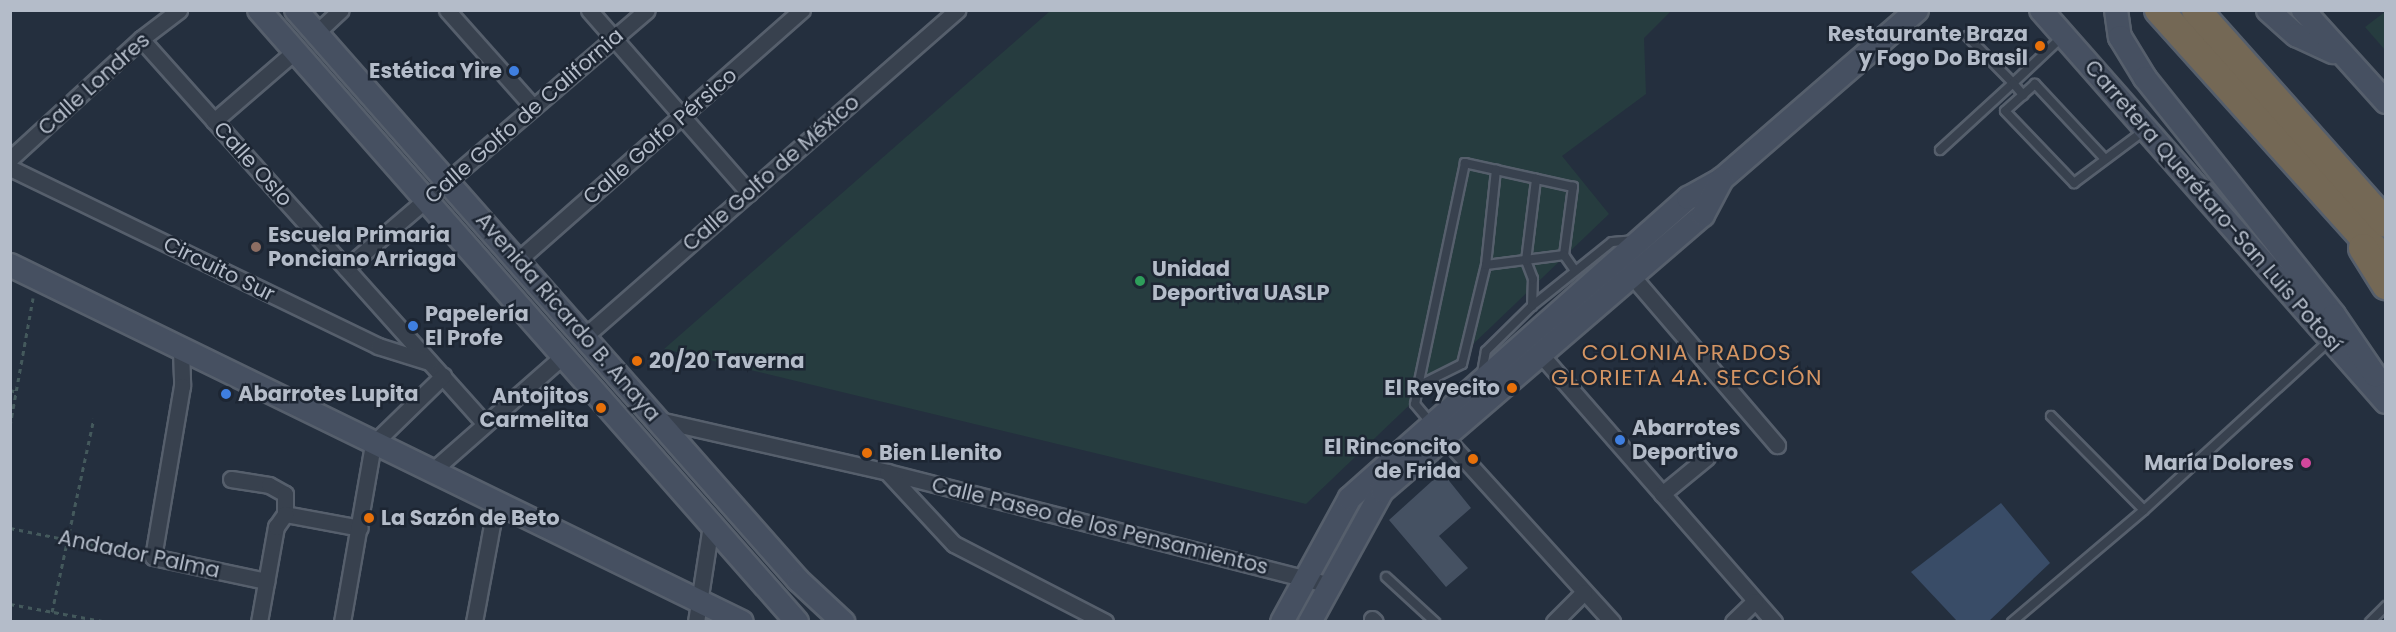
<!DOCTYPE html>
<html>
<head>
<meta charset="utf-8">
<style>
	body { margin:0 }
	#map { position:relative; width:2396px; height:632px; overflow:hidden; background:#242f3e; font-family:Poppins,sans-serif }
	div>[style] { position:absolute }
	.green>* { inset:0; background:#263c3f }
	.water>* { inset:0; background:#394c67 }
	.building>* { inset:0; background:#455162 }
	.path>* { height:3px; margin-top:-1.5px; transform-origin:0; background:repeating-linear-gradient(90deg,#44595c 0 4.5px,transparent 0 9px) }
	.roads { filter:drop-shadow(2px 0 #565f6c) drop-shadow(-2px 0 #565f6c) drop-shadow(0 2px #565f6c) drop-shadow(0 -2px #565f6c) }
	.lane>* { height:8px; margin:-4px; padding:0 4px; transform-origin:4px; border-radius:4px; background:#38414e }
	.street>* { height:15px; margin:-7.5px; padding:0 7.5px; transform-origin:7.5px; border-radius:7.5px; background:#38414e }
	.secondary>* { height:22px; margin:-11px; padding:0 11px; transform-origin:11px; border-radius:11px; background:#465061 }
	.highway>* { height:28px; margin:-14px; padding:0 14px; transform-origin:14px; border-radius:14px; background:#746855 }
	.dots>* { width:16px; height:16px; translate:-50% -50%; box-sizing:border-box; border:3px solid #1d2633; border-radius:50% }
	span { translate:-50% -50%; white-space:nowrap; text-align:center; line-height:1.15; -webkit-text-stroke:5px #1d2633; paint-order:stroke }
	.poi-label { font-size:21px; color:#b4bcc9; font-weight:700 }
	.right { translate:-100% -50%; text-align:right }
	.left { translate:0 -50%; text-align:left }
	.street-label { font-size:21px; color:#b4bcc9 }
	.neighbourhood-label { font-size:22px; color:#d59563; letter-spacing:1.5px }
	.frame { position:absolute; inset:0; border:12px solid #b4bcc9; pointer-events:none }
</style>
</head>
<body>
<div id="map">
	<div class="green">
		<i style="clip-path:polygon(1050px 11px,1671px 11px,1644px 38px,1646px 94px,1562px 156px,1609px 214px,1306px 504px,664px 349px)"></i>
		<i style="clip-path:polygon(2386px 11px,2386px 50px,2385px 50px,2365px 27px)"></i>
	</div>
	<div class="water">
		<i style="clip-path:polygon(2001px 503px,2050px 563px,1989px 621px,1957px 621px,1911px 572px)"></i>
	</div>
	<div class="building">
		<i style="clip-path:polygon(1442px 472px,1471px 508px,1439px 536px,1468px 568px,1446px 587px,1389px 520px)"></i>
	</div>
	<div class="path">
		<i style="left:10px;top:390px;width:7px;rotate:16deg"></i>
		<i style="left:10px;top:426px;width:130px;rotate:-79.8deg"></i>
		<i style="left:10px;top:528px;width:131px;rotate:11.5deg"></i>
		<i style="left:10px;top:604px;width:99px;rotate:10.5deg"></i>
		<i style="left:52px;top:612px;width:198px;rotate:-77.8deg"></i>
	</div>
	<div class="roads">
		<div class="lane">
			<i style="left:1967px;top:36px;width:66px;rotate:45.6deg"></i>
			<i style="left:2013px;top:83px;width:67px;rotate:-43.2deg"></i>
			<i style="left:1940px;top:150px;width:99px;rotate:-42.5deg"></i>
			<i style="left:2013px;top:83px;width:16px;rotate:50deg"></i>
			<i style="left:2105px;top:159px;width:103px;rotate:-133deg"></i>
			<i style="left:2035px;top:84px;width:40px;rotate:138deg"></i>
			<i style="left:2005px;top:111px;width:100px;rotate:46.2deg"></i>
			<i style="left:2074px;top:183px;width:89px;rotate:-36.7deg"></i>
			<i style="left:1564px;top:255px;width:69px;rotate:-82.5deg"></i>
			<i style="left:1573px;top:187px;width:111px;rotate:-167.5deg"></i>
			<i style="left:1465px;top:163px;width:228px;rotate:101.9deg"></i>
			<i style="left:1418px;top:386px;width:49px;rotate:-26.6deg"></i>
			<i style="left:1462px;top:364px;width:102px;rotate:-76.4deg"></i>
			<i style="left:1486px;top:265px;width:79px;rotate:-7.3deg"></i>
			<i style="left:1564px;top:255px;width:19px;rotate:55deg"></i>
			<i style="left:1486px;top:265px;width:96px;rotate:-84deg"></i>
			<i style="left:1532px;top:306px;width:27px;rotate:-88deg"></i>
			<i style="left:1533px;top:279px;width:19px;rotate:-111deg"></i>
			<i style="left:1526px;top:261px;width:83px;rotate:-83deg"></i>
			<i style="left:1482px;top:373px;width:22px;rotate:-80deg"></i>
			<i style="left:1486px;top:351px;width:64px;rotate:-44.4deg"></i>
			<i style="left:1532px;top:306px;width:102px;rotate:-38.7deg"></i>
			<i style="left:1612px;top:242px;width:21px;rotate:-5deg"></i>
			<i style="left:1418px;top:386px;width:18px;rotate:99deg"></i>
			<i style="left:1415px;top:404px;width:25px;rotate:50deg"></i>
			<i style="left:2051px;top:416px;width:132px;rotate:45.3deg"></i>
			<i style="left:1386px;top:577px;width:67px;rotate:42.6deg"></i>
			<i style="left:2012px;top:622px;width:173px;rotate:-40.3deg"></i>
			<i style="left:2144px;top:510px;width:252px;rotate:-42.4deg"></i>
			<i style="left:2370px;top:622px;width:23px;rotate:-45deg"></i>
		</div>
		<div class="street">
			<i style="left:447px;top:10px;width:130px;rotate:48.4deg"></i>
			<i style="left:589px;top:10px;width:243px;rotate:48.8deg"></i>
			<i style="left:315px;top:34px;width:35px;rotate:-43deg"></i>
			<i style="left:141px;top:39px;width:516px;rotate:48.22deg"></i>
			<i style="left:214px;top:121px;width:106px;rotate:-40.8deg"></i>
			<i style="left:10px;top:159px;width:178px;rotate:-42.5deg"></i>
			<i style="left:141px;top:39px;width:48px;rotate:-37.3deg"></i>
			<i style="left:10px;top:168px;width:409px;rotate:25.8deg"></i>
			<i style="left:378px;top:346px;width:53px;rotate:17.4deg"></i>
			<i style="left:517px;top:261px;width:380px;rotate:-41.4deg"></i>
			<i style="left:346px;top:268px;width:396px;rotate:-40.6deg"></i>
			<i style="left:1632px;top:276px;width:223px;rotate:49.4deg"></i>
			<i style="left:585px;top:336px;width:495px;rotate:-41.2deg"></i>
			<i style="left:1535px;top:348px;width:364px;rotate:48.9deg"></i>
			<i style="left:181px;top:350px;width:36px;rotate:88deg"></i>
			<i style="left:182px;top:386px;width:173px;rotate:99.6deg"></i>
			<i style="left:153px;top:557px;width:116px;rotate:12deg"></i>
			<i style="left:659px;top:420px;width:234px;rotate:12.8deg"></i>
			<i style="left:887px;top:472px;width:457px;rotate:14.3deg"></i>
			<i style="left:1439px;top:431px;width:258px;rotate:47.8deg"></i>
			<i style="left:431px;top:472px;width:177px;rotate:-41.3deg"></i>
			<i style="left:887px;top:472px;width:98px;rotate:47.1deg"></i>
			<i style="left:954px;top:544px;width:170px;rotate:27.3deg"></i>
			<i style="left:231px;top:479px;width:38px;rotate:9deg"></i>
			<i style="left:269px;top:485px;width:18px;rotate:29deg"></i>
			<i style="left:285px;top:494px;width:20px;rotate:90deg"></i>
			<i style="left:285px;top:514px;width:76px;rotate:10.6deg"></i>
			<i style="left:1662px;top:494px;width:58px;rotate:-39.4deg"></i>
			<i style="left:1372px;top:619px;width:4px;rotate:45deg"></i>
			<i style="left:259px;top:622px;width:97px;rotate:-79.9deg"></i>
			<i style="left:276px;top:527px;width:16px;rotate:-55deg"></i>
			<i style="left:342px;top:622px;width:181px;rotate:-80.1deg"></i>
			<i style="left:373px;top:444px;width:98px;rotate:-44.2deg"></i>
			<i style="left:474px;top:622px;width:121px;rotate:-79.5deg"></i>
			<i style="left:696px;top:622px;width:98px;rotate:-81.2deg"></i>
			<i style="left:1554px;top:622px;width:42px;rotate:-45deg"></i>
			<i style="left:1733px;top:622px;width:30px;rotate:-44deg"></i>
		</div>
		<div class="secondary">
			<i style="left:259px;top:10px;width:815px;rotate:48.68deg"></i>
			<i style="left:296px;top:10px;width:760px;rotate:48.63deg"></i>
			<i style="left:798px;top:580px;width:62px;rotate:43deg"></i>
			<i style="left:2041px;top:10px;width:522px;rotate:48.65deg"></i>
			<i style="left:2116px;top:10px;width:27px;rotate:82deg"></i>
			<i style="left:2120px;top:37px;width:48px;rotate:58.6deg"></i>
			<i style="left:2145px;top:78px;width:303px;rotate:51.4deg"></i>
			<i style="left:2334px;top:315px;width:73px;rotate:55.7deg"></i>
			<i style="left:2268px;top:10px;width:38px;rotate:42deg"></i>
			<i style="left:2296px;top:35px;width:41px;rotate:24.7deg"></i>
			<i style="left:2303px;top:10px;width:124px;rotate:47.9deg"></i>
			<i style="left:10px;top:265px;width:814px;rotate:26deg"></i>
			<i style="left:1282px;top:622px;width:141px;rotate:-61.3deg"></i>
			<i style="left:1350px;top:498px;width:452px;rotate:-41.6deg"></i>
			<i style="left:1688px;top:198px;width:39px;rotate:-29deg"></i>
			<i style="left:1722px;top:179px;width:258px;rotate:-40.9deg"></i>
			<i style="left:1310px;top:622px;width:149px;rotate:-61.2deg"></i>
			<i style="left:1382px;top:491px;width:423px;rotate:-40.7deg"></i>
			<i style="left:1703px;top:215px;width:41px;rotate:-62.2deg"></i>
		</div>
		<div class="highway">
			<i style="left:2159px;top:10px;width:339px;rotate:48deg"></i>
			<i style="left:2196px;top:10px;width:285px;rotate:48.3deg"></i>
			<i style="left:2363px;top:248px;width:44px;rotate:58.1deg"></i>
		</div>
	</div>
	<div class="dots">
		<i style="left:2040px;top:46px;background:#e8710a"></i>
		<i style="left:514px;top:71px;background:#3f7fe0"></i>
		<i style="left:256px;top:247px;background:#8d6e63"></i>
		<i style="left:1140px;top:281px;background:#2e9e5b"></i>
		<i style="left:413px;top:326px;background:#3f7fe0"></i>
		<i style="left:637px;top:361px;background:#e8710a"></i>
		<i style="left:1512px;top:388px;background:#e8710a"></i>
		<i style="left:226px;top:394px;background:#3f7fe0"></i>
		<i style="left:601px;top:408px;background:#e8710a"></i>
		<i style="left:1620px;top:440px;background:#3f7fe0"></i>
		<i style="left:867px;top:453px;background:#e8710a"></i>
		<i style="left:1473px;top:459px;background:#e8710a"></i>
		<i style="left:2306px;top:463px;background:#d1479c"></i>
		<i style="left:369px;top:518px;background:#e8710a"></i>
	</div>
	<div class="poi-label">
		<span class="right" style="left:2028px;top:46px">Restaurante Braza<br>y Fogo Do Brasil</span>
		<span class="right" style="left:502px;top:71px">Estética Yire</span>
		<span class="left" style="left:268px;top:247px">Escuela Primaria<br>Ponciano Arriaga</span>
		<span class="left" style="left:1152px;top:281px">Unidad<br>Deportiva UASLP</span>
		<span class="left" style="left:425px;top:326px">Papelería<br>El Profe</span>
		<span class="left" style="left:649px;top:361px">20/20 Taverna</span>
		<span class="right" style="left:1500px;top:388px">El Reyecito</span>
		<span class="left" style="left:238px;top:394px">Abarrotes Lupita</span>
		<span class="right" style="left:589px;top:408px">Antojitos<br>Carmelita</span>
		<span class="left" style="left:1632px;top:440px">Abarrotes<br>Deportivo</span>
		<span class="right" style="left:1461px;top:459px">El Rinconcito<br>de Frida</span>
		<span class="left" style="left:879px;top:453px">Bien Llenito</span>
		<span class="right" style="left:2294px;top:463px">María Dolores</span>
		<span class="left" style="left:381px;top:518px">La Sazón de Beto</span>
	</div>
	<div class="street-label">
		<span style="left:94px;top:84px;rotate:-42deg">Calle Londres</span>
		<span style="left:524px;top:116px;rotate:-41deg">Calle Golfo de California</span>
		<span style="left:660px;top:136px;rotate:-41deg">Calle Golfo Pérsico</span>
		<span style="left:253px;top:164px;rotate:48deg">Calle Oslo</span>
		<span style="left:771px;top:173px;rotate:-41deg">Calle Golfo de México</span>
		<span style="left:2213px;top:206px;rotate:49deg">Carretera Querétaro-San Luis Potosí</span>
		<span style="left:219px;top:269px;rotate:26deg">Circuito Sur</span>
		<span style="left:568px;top:317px;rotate:49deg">Avenida Ricardo B. Anaya</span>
		<span style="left:1100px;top:526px;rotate:14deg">Calle Paseo de los Pensamientos</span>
		<span style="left:139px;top:554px;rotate:12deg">Andador Palma</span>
	</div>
	<div class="neighbourhood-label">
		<span style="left:1687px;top:365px">COLONIA PRADOS<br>GLORIETA 4A. SECCIÓN</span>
	</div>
	<div class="frame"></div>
</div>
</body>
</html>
